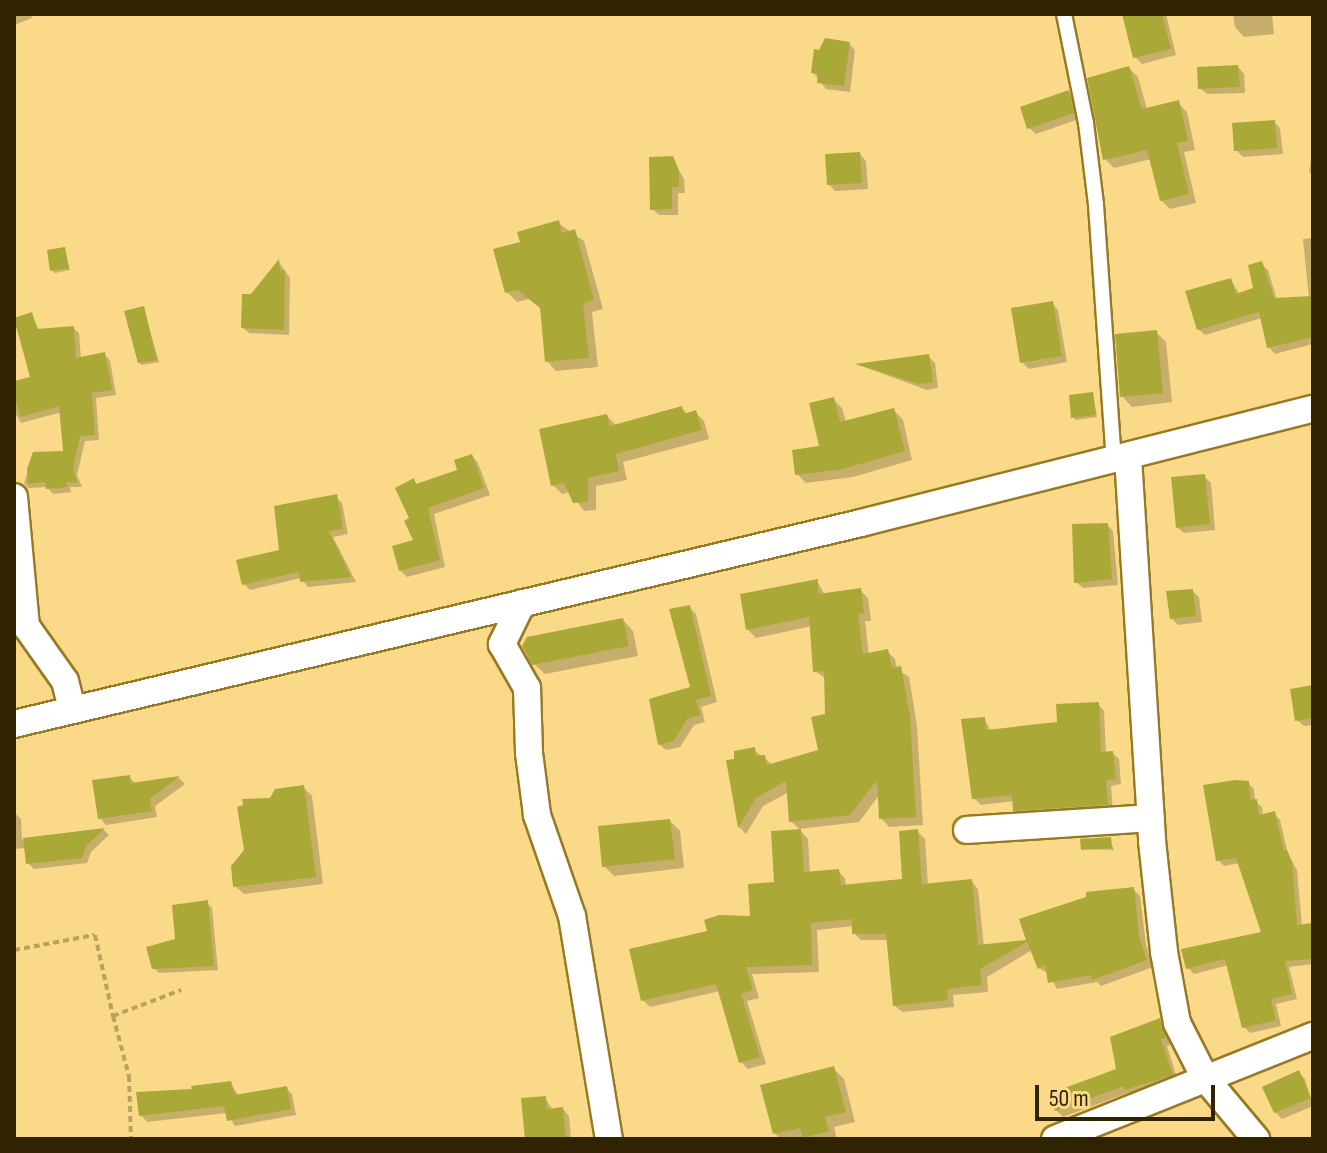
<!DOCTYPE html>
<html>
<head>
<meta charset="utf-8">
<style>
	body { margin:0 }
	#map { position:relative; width:1327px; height:1153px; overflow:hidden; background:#fada88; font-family:"Sofia Sans Condensed",sans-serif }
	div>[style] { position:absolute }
	.shadow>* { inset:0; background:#0003 }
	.building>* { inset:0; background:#aaa937 }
	.path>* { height:4px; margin-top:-2px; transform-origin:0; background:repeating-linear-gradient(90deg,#baa15d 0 6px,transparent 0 10px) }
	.roads { filter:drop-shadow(2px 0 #987924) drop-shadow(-2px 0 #987924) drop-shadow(0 2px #987924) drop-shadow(0 -2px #987924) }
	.service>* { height:14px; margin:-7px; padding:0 7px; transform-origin:7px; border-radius:7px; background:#fff }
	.minor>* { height:26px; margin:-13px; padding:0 13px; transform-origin:13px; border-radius:13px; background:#fff }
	span { translate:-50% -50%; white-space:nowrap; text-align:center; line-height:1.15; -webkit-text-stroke:7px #fada88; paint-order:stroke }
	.frame { position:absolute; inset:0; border:16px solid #2f2300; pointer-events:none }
	.scale { position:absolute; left:1035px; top:1085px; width:180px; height:36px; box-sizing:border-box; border:4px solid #2f2300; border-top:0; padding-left:10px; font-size:24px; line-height:28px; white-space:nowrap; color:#2f2300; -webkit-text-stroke:6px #fada88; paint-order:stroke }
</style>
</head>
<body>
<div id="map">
	<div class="shadow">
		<i style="clip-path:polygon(14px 14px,31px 14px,32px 18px,14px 25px)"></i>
		<i style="clip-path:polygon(1124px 14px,1166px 14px,1176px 55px,1142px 64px,1135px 57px)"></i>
		<i style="clip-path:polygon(1233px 14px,1272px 14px,1274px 34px,1244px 37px,1235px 27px)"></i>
		<i style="clip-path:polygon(849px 44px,855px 50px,850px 92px,826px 89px,813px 72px)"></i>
		<i style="clip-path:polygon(1238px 67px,1244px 74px,1245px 93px,1207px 94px,1200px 88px)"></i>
		<i style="clip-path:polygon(1129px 68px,1138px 77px,1147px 109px,1178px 103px,1187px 112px,1195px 150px,1184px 152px,1196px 203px,1170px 209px,1161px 200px,1151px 159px,1114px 168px,1105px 159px)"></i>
		<i style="clip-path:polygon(1069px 93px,1075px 99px,1079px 119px,1036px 134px,1029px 128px)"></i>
		<i style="clip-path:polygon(1274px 122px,1280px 128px,1283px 154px,1243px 157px,1236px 150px)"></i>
		<i style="clip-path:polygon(1313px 151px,1313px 176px,1309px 172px)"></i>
		<i style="clip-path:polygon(860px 154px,866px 161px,868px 189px,835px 191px,829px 184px)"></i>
		<i style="clip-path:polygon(672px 158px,684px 179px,685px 193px,678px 193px,678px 215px,659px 215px,652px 209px)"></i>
		<i style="clip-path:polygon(558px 223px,584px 241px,603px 309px,592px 312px,598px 367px,556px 371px,547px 361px,542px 309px,529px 299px,517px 302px,507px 292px,522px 243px)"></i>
		<i style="clip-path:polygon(1313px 238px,1313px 344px,1275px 354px,1269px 347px,1262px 318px,1205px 335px,1198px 329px,1231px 280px,1240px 295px,1256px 290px,1261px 264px,1268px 270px,1277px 300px,1309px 299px,1303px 239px)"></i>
		<i style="clip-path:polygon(64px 249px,70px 270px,55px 273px,52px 270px)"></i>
		<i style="clip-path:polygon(279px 262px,290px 278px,289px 335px,249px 333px,243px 328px,252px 296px)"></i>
		<i style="clip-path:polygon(1052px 303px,1058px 310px,1067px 362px,1029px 369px,1022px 362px)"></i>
		<i style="clip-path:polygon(143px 308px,159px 362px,142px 365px,139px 362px)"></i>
		<i style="clip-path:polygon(31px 315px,40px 331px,73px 328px,79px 333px,81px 359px,104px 354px,110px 360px,116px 395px,96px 398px,99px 440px,85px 441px,77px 475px,82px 487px,70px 487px,71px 492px,53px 494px,47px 487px,29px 488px,24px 483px,34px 454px,65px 453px,62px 412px,21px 423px,14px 411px,14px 383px,32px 378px,14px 320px)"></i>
		<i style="clip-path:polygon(1156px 332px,1166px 342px,1172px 402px,1132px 407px,1122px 396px)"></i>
		<i style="clip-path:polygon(928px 356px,935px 363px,938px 388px,927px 390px,859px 365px)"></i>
		<i style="clip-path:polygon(1093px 394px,1097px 417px,1076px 420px,1073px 417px)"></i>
		<i style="clip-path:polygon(833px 399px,842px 408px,846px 422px,894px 410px,903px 420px,912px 460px,853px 477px,806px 483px,797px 474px,822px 448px)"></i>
		<i style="clip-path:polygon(682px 408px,688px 415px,696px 413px,704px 421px,709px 439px,623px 462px,627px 480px,596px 486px,596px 510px,584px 511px,570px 492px,562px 494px,553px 485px,607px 416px,617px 426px)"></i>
		<i style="clip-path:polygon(472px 456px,478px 463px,490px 495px,434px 514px,445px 567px,407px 577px,400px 570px,416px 541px,412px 519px,414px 481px,418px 485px,460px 471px)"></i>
		<i style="clip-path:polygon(1204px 476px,1211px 483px,1215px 530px,1184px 533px,1177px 527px)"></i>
		<i style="clip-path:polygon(336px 497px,342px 503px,348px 534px,333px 537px,356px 582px,308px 587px,301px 578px,250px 590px,244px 584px,282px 552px)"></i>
		<i style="clip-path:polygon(1107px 525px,1113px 531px,1118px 585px,1083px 588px,1076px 582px)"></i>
		<i style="clip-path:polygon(817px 581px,825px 595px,860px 590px,868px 598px,871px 621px,865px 621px,869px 655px,887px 651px,895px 659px,897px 669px,909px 677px,917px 726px,923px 825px,889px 827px,881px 818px,880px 794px,859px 822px,799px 829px,791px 821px,789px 792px,763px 806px,746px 834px,739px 827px,728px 762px,754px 750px,773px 765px,820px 752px,827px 715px,826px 679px,815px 671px,812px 626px,756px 638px,748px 630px)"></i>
		<i style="clip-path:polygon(1192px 591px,1199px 597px,1202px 622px,1178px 625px,1171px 618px)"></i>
		<i style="clip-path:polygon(689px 607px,696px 614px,717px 702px,701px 707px,705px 722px,694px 725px,680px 747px,666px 750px,659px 744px,692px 689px)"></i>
		<i style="clip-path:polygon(623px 620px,633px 631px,638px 656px,545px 674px,534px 664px)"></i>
		<i style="clip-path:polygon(1313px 687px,1313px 725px,1304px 726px,1297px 720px)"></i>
		<i style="clip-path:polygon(1098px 704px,1104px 711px,1106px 753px,1112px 753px,1119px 759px,1121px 784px,1111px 786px,1113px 811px,1022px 817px,1015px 810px,1014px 801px,981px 805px,974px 798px,984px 719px,991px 731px,1059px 724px)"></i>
		<i style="clip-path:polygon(129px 777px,136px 784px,179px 778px,185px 784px,155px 806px,157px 817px,106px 825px,100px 818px)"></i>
		<i style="clip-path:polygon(1248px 783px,1254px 789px,1255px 801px,1262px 807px,1263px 816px,1274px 814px,1280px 820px,1288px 854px,1297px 870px,1302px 926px,1313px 925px,1313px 964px,1289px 967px,1297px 999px,1276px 1004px,1281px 1026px,1250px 1033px,1244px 1027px,1229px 965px,1194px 974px,1188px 968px,1264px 934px,1240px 863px,1224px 866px,1218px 860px)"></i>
		<i style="clip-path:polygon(303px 787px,312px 796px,323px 884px,244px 894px,235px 886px,246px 851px,271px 799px)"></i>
		<i style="clip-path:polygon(14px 812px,21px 819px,22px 840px,104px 830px,109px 835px,91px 852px,87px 863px,34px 869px,28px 863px,26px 848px,14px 849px)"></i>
		<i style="clip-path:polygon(670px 821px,680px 831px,684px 868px,614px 876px,604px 866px)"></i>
		<i style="clip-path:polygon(801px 831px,808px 839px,810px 874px,838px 871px,845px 878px,846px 887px,904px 881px,918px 832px,925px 839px,928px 885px,971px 881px,978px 889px,984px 947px,1029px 941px,1133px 889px,1140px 896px,1146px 945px,1153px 967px,1101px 986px,1097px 982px,1057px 989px,1049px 974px,1039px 968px,1032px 950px,987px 977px,988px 992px,953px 995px,954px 1007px,902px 1012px,894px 1005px,888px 940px,861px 940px,854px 933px,854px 926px,817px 930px,819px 972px,752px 974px,759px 998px,747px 1001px,766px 1064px,748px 1069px,741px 1062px,720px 991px,650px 1007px,643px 1000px,710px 933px,753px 918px,776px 884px)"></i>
		<i style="clip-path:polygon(1110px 839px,1114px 850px,1083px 849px)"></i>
		<i style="clip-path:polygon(207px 903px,212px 908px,218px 970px,159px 973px,154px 968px)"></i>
		<i style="clip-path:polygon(1159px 1020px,1172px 1044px,1167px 1046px,1178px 1081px,1134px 1096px,1130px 1092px,1063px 1117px,1056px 1110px,1118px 1071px)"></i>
		<i style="clip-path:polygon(834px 1069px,844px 1079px,855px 1122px,834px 1127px,837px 1139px,780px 1139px,775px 1133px)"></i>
		<i style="clip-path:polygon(1299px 1073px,1305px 1079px,1313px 1106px,1282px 1119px,1275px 1112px)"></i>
		<i style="clip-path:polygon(230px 1083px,239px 1096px,286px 1088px,292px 1094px,296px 1115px,235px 1126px,227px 1113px,147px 1122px,141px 1115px,194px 1090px)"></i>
		<i style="clip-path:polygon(545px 1098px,553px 1110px,563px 1109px,569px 1116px,571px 1139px,527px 1139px)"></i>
	</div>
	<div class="building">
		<i style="clip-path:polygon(1122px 14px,1162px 14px,1171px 49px,1133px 58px)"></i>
		<i style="clip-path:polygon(825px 38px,850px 42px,844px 86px,817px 83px,818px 74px,811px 73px,814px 49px,819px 50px)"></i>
		<i style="clip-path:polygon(1238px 65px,1240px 87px,1198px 89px,1197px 67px)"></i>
		<i style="clip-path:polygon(1129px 66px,1142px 109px,1179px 100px,1188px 141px,1177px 143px,1189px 194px,1160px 201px,1147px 150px,1103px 160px,1087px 78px)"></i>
		<i style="clip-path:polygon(1069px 90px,1074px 113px,1027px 129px,1020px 107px)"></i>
		<i style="clip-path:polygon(1275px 120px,1277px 148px,1234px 151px,1232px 123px)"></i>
		<i style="clip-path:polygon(860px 152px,862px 183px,827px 185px,825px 154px)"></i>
		<i style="clip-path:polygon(673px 156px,679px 170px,679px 187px,672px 187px,672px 209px,650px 210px,649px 157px)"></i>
		<i style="clip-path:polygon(559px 220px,562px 233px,575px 229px,594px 300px,583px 303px,589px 358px,545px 362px,540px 308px,518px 290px,505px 293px,493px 249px,520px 242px,517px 232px)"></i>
		<i style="clip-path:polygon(65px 247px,69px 268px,50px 271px,47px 250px)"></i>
		<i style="clip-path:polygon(279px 259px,280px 271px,285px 270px,284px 330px,241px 328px,242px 294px,251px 294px)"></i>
		<i style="clip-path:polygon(1262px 261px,1274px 298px,1313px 296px,1313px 337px,1267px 348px,1259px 312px,1197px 330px,1185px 291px,1231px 278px,1236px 294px,1253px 288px,1248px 265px)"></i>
		<i style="clip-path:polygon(1053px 301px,1062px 356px,1020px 363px,1011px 308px)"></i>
		<i style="clip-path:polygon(144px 306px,157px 360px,138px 363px,124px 311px)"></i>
		<i style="clip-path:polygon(32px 312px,37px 329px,74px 326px,76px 358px,105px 352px,112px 390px,92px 393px,95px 435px,80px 436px,73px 469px,78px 483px,66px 482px,67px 487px,46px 489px,45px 482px,28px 484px,27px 469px,33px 452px,63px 451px,59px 406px,21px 417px,14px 396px,14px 381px,30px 377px,14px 318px)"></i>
		<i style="clip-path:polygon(1157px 330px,1163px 393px,1120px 397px,1115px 334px)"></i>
		<i style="clip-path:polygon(929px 354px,933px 382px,919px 384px,855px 364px)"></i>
		<i style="clip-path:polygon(1093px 392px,1096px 415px,1071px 418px,1069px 395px)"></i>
		<i style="clip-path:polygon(834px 397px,840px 422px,894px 408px,905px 451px,843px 469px,795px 475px,792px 450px,819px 446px,809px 403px)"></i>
		<i style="clip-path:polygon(682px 406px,684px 414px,696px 410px,702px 430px,616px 454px,619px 471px,588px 478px,588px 502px,573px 503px,564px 483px,551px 486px,539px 429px,607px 414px,610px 426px)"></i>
		<i style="clip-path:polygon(472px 454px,484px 488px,428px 508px,440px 560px,399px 571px,392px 546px,413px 540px,404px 521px,409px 518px,395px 488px,414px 478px,416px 484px,457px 470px,454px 460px)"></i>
		<i style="clip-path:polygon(1205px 474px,1210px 524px,1176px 528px,1171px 477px)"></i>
		<i style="clip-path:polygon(337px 494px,343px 529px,329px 531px,351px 577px,300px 582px,299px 572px,242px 585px,236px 560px,279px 550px,274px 506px)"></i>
		<i style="clip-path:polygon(1108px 523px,1112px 579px,1074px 583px,1072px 524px)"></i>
		<i style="clip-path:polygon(818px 579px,818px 594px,861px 588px,864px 613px,858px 614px,863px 654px,888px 649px,892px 668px,901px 666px,910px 716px,916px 817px,879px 819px,877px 780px,850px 815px,789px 822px,786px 781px,756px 798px,738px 828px,726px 760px,734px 759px,734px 751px,755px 747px,756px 756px,765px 755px,767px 765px,818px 750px,811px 717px,825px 714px,824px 671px,813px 672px,809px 617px,746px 630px,740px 594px)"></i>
		<i style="clip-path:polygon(1193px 589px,1196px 616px,1170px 619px,1166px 591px)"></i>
		<i style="clip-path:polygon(690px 605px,711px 696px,696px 700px,700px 715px,687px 719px,674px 741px,658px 745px,649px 699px,690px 687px,669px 609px)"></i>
		<i style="clip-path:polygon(623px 618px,629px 646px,532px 665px,522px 646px,527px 637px)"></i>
		<i style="clip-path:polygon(1313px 685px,1313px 718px,1295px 721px,1290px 689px)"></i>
		<i style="clip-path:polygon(1099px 702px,1101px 752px,1113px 751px,1116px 779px,1106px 780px,1108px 805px,1013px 811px,1012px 795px,972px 799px,961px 719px,985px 717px,986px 730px,1057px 722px,1056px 704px)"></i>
		<i style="clip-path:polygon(130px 775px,131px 783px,180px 776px,150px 799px,152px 811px,98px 819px,92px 780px)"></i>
		<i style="clip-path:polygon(1235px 780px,1249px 781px,1250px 800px,1257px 799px,1259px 815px,1275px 811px,1284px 851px,1287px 850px,1292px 862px,1297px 925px,1313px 923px,1313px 959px,1285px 961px,1292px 994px,1271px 999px,1276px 1020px,1242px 1028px,1225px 959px,1186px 969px,1181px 949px,1261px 932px,1236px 858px,1216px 861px,1203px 785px)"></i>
		<i style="clip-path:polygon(304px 785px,316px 877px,233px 887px,231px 866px,244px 850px,237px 807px,243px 805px,242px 799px,270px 798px,275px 789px)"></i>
		<i style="clip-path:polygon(670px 819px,675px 859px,602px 867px,598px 826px)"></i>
		<i style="clip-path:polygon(105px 828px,86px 846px,82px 858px,26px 864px,23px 838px)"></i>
		<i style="clip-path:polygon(801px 829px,804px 872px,839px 869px,841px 885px,902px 879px,899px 831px,918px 829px,922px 884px,972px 879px,978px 945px,1026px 940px,1019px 919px,1086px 897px,1086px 892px,1134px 887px,1139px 936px,1147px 960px,1092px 980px,1091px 975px,1048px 983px,1045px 965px,1038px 969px,1027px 942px,980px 969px,982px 985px,947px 989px,948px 1000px,893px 1006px,886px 934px,852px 934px,852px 919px,811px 923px,812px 965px,746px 967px,753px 990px,741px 994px,760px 1057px,739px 1063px,716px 984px,641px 1001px,629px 949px,707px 931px,704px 920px,719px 915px,750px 916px,748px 884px,774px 882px,771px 831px)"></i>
		<i style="clip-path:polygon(1111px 837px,1112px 848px,1081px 850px,1080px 839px)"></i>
		<i style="clip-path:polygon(208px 900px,214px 966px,152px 969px,146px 947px,175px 939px,172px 905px)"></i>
		<i style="clip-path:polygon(1160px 1018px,1166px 1038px,1161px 1039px,1173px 1075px,1125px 1090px,1124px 1086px,1055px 1111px,1048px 1094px,1116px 1069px,1110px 1037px)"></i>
		<i style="clip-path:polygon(834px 1066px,846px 1112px,825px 1117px,829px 1131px,803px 1138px,800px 1128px,773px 1134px,760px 1085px)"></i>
		<i style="clip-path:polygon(1299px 1070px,1311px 1098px,1274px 1113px,1262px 1087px)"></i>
		<i style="clip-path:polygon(231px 1081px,235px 1095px,287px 1086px,291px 1109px,227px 1121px,224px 1106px,139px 1116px,136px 1092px,192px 1089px,191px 1086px)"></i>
		<i style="clip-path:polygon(546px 1096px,547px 1109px,563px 1107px,566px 1139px,525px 1139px,521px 1098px)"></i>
	</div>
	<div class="path">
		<i style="left:14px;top:950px;width:82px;rotate:-10.5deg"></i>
		<i style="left:95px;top:935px;width:83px;rotate:77.5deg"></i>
		<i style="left:113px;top:1016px;width:73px;rotate:-20.9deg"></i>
		<i style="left:113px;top:1016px;width:62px;rotate:75.1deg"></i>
		<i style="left:129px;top:1076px;width:63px;rotate:88.2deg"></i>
	</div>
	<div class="roads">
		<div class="service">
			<i style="left:1064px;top:14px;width:111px;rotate:78.6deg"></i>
			<i style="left:1086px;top:123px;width:83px;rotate:83deg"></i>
			<i style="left:1096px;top:205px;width:256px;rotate:86deg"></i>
		</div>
		<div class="minor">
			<i style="left:1128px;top:457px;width:385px;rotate:86.4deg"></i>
			<i style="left:1152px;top:841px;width:112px;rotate:83.8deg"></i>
			<i style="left:1164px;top:952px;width:72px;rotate:79.6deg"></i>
			<i style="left:1177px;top:1023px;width:62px;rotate:63deg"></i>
			<i style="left:1205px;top:1078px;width:80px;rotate:50.1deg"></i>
			<i style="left:14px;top:497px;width:130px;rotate:84.7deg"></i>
			<i style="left:26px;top:626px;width:67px;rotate:54.7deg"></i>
			<i style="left:65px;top:681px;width:30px;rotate:76deg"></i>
			<i style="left:522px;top:603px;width:46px;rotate:116deg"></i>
			<i style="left:502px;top:644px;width:51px;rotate:60.4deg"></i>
			<i style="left:527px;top:688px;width:65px;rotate:88.2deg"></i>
			<i style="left:529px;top:753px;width:63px;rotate:82.6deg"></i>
			<i style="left:537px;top:815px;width:107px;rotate:70.9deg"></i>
			<i style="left:572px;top:916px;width:226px;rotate:80.6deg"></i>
			<i style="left:14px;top:724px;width:871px;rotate:-13.35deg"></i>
			<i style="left:861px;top:523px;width:466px;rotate:-14.2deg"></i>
			<i style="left:967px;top:830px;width:184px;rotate:-3.7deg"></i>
			<i style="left:1055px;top:1139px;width:278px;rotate:-21.8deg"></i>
		</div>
	</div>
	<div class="frame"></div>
	<div class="scale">50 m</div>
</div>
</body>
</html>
